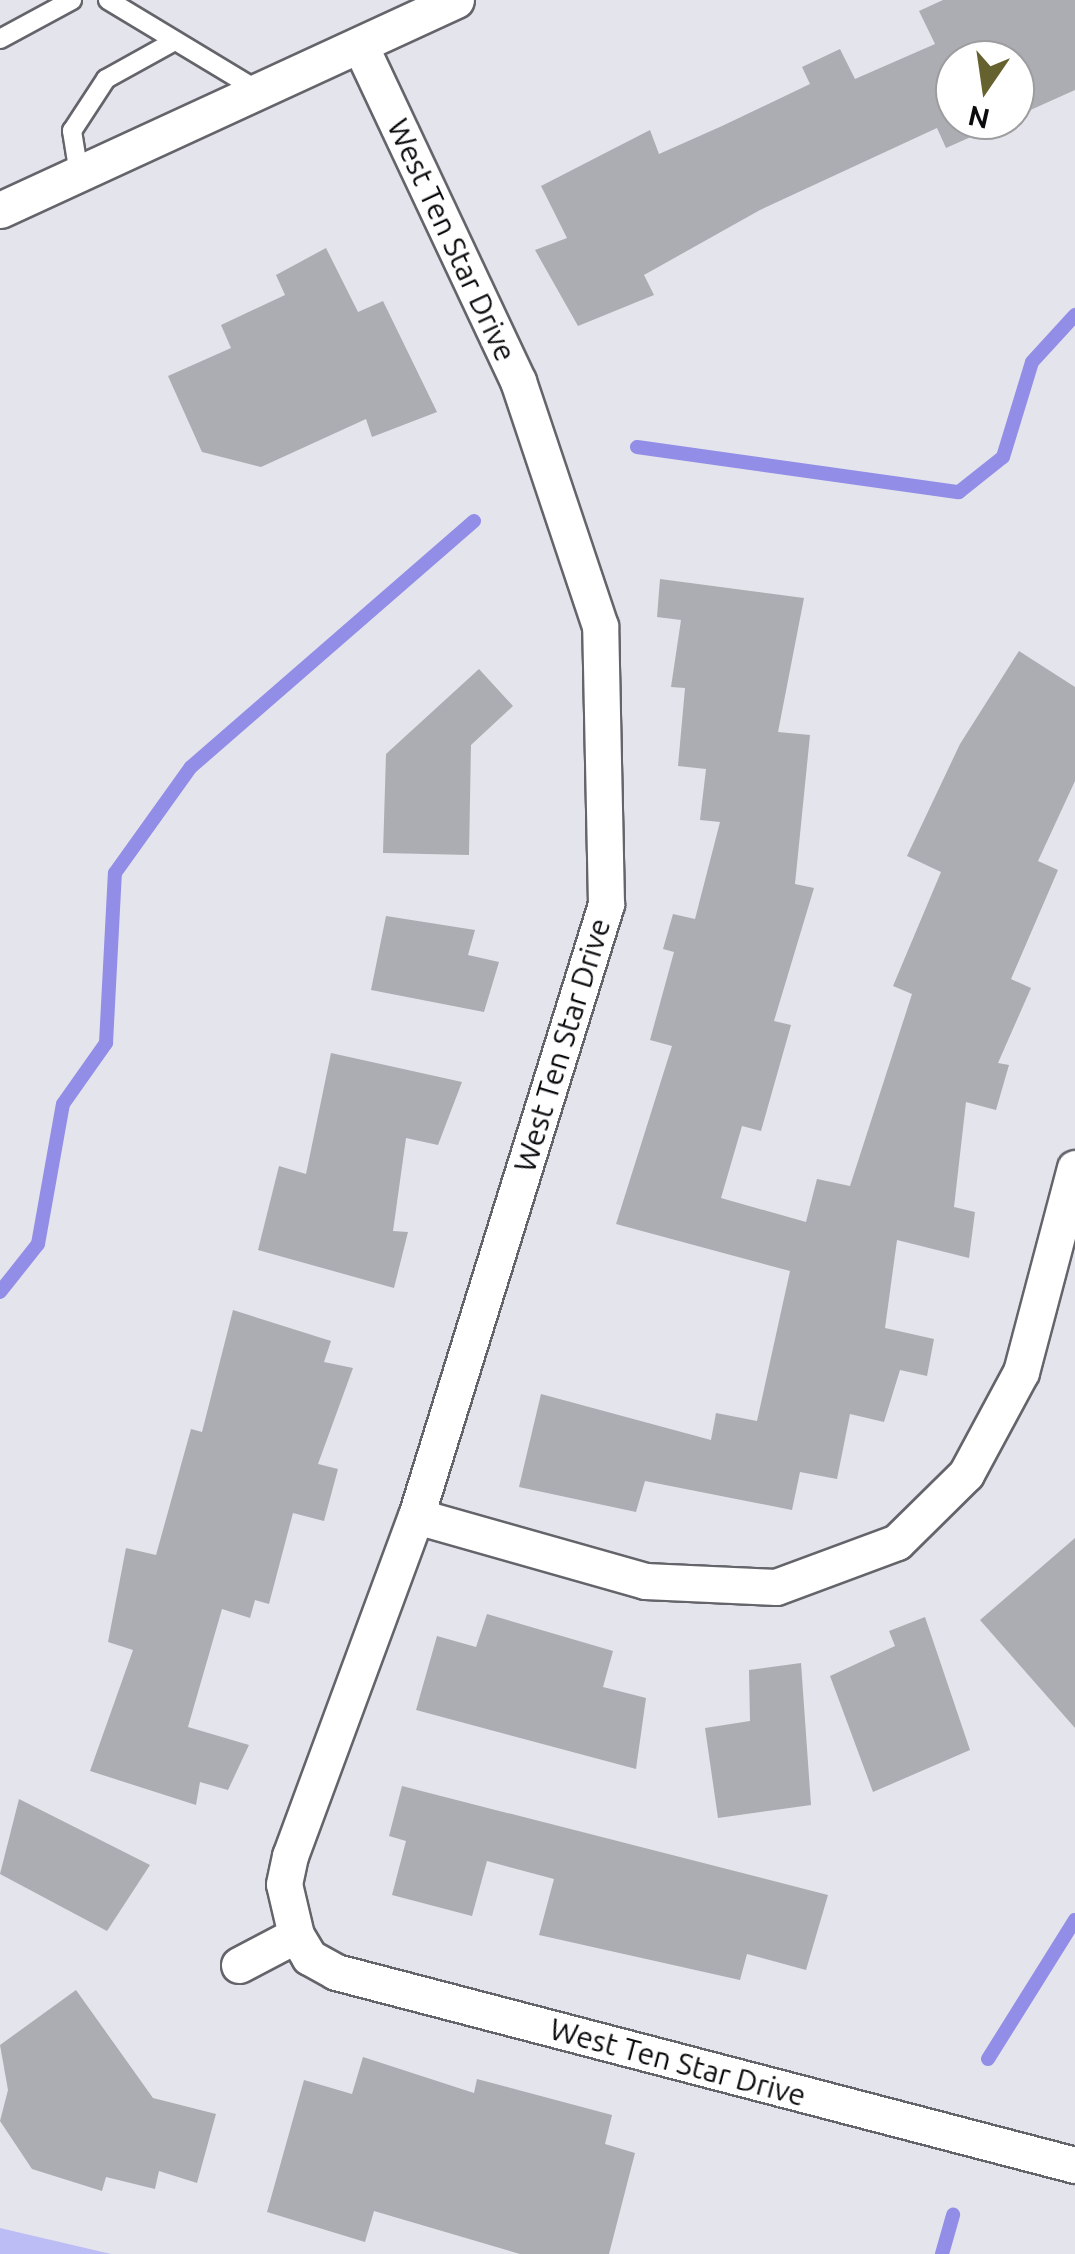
<!DOCTYPE html>
<html>
<head>
<meta charset="utf-8">
<style>
	body { margin:0 }
	#map { position:relative; width:1075px; height:2254px; overflow:hidden; background:#e4e4ec; font-family:Ubuntu,sans-serif }
	div>[style] { position:absolute }
	.green>* { inset:0; background:#bdbdf6 }
	.stream>* { height:14px; margin:-7px; padding:0 7px; transform-origin:7px; border-radius:7px; background:#928de6 }
	.building>* { inset:0; background:#acacb3 }
	.roads { filter:drop-shadow(2px 0 #64646b) drop-shadow(-2px 0 #64646b) drop-shadow(0 2px #64646b) drop-shadow(0 -2px #64646b) }
	.lane>* { height:18px; margin:-9px; padding:0 9px; transform-origin:9px; border-radius:9px; background:#fff }
	.street>* { height:35px; margin:-17.5px; padding:0 17.5px; transform-origin:17.5px; border-radius:17.5px; background:#fff }
	span { translate:-50% -50%; white-space:nowrap; text-align:center; line-height:1.15; -webkit-text-stroke:8px #fff; paint-order:stroke }
	.street-label { font-size:30px; color:#0b0b0e }
	.north { position:absolute; left:935px; top:40px; width:100px; height:100px; box-sizing:border-box; background:#fff; border:2px solid #9d9d9f; border-radius:50%; rotate:193deg; font-size:28px; font-weight:700; line-height:40px; text-align:center; color:#0b0b0e }
	.north::after { content:''; display:block; margin:auto; width:35px; height:45px; background:#66622f; clip-path:polygon(50% 0,100% 100%,50% 72%,0 100%) }
</style>
</head>
<body>
<div id="map">
	<div class="green">
		<i style="clip-path:polygon(0 2228px,111px 2254px,0 2254px)"></i>
	</div>
	<div class="stream">
		<i style="left:637px;top:447px;width:325px;rotate:8deg"></i>
		<i style="left:959px;top:492px;width:56px;rotate:-38.5deg"></i>
		<i style="left:1003px;top:457px;width:99px;rotate:-73deg"></i>
		<i style="left:1032px;top:362px;width:64px;rotate:-47.5deg"></i>
		<i style="left:0;top:1292px;width:61px;rotate:-51.6deg"></i>
		<i style="left:38px;top:1244px;width:142px;rotate:-79.9deg"></i>
		<i style="left:63px;top:1104px;width:75px;rotate:-54.8deg"></i>
		<i style="left:106px;top:1043px;width:170px;rotate:-87deg"></i>
		<i style="left:115px;top:873px;width:130px;rotate:-54.4deg"></i>
		<i style="left:191px;top:767px;width:375px;rotate:-41deg"></i>
		<i style="left:988px;top:2059px;width:164px;rotate:-58deg"></i>
		<i style="left:942px;top:2254px;width:41px;rotate:-74.2deg"></i>
	</div>
	<div class="building">
		<i style="clip-path:polygon(943px 0,1075px 0,1075px 90px,1015px 117px,1015px 60px,955px 60px,955px 120px,1009px 120px,946px 148px,937px 128px,760px 210px,644px 275px,654px 295px,578px 326px,535px 250px,567px 238px,541px 186px,650px 130px,659px 154px,722px 126px,810px 84px,802px 67px,840px 49px,855px 79px,935px 44px,919px 11px)"></i>
		<i style="clip-path:polygon(326px 248px,358px 312px,383px 301px,437px 412px,372px 437px,366px 419px,261px 467px,202px 452px,168px 376px,231px 348px,221px 325px,285px 295px,276px 275px)"></i>
		<i style="clip-path:polygon(660px 579px,804px 598px,778px 732px,810px 735px,795px 884px,814px 888px,774px 1021px,791px 1025px,761px 1131px,742px 1126px,721px 1198px,806px 1222px,817px 1179px,850px 1186px,912px 994px,893px 986px,941px 872px,907px 856px,960px 744px,1019px 651px,1075px 687px,1075px 781px,1038px 861px,1058px 870px,1011px 979px,1031px 988px,998px 1063px,1009px 1065px,996px 1110px,966px 1102px,954px 1207px,975px 1212px,969px 1258px,897px 1240px,885px 1328px,934px 1339px,927px 1376px,900px 1370px,884px 1422px,850px 1414px,837px 1479px,800px 1472px,792px 1510px,645px 1481px,636px 1512px,519px 1487px,541px 1394px,711px 1440px,716px 1413px,757px 1421px,790px 1271px,616px 1224px,672px 1046px,650px 1040px,674px 952px,663px 949px,673px 914px,695px 919px,720px 822px,700px 820px,706px 769px,678px 766px,685px 688px,671px 687px,681px 620px,657px 617px)"></i>
		<i style="clip-path:polygon(479px 669px,513px 706px,471px 745px,469px 855px,383px 853px,386px 754px)"></i>
		<i style="clip-path:polygon(386px 916px,475px 930px,468px 955px,499px 962px,484px 1012px,371px 990px)"></i>
		<i style="clip-path:polygon(331px 1053px,462px 1082px,438px 1145px,406px 1138px,393px 1231px,408px 1232px,394px 1288px,258px 1250px,279px 1166px,306px 1174px)"></i>
		<i style="clip-path:polygon(233px 1310px,331px 1341px,324px 1362px,353px 1368px,318px 1464px,338px 1469px,324px 1521px,293px 1513px,269px 1604px,255px 1600px,250px 1618px,222px 1609px,188px 1727px,249px 1745px,228px 1790px,200px 1782px,196px 1805px,90px 1771px,133px 1650px,108px 1642px,126px 1548px,156px 1555px,191px 1429px,202px 1432px)"></i>
		<i style="clip-path:polygon(1075px 1538px,1075px 1728px,980px 1620px)"></i>
		<i style="clip-path:polygon(487px 1614px,613px 1651px,603px 1687px,646px 1698px,636px 1769px,416px 1710px,437px 1636px,476px 1647px)"></i>
		<i style="clip-path:polygon(925px 1617px,970px 1750px,873px 1792px,830px 1676px,895px 1646px,889px 1631px)"></i>
		<i style="clip-path:polygon(801px 1663px,811px 1805px,718px 1818px,705px 1728px,750px 1721px,749px 1670px)"></i>
		<i style="clip-path:polygon(402px 1786px,828px 1895px,806px 1970px,747px 1954px,740px 1980px,539px 1935px,554px 1879px,487px 1861px,472px 1916px,392px 1895px,406px 1841px,389px 1836px)"></i>
		<i style="clip-path:polygon(19px 1799px,150px 1865px,107px 1931px,0 1874px)"></i>
		<i style="clip-path:polygon(76px 1990px,153px 2098px,216px 2114px,197px 2183px,159px 2171px,155px 2189px,106px 2177px,102px 2191px,32px 2169px,0 2121px,8px 2090px,0 2045px)"></i>
		<i style="clip-path:polygon(363px 2057px,474px 2093px,477px 2079px,612px 2115px,605px 2144px,635px 2153px,609px 2254px,520px 2254px,374px 2211px,365px 2242px,267px 2212px,304px 2080px,352px 2094px)"></i>
	</div>
	<div class="roads">
		<div class="lane">
			<i style="left:108px;top:0;width:176px;rotate:31.1deg"></i>
			<i style="left:0;top:39px;width:82px;rotate:-28.4deg"></i>
			<i style="left:79px;top:174px;width:44px;rotate:-99.2deg"></i>
			<i style="left:72px;top:131px;width:62px;rotate:-56.8deg"></i>
			<i style="left:106px;top:79px;width:74px;rotate:-29deg"></i>
		</div>
		<div class="street">
			<i style="left:0;top:210px;width:502px;rotate:-24.73deg"></i>
			<i style="left:416px;top:1516px;width:238px;rotate:15.8deg"></i>
			<i style="left:645px;top:1581px;width:131px;rotate:2.6deg"></i>
			<i style="left:776px;top:1587px;width:129px;rotate:-20.4deg"></i>
			<i style="left:897px;top:1542px;width:97px;rotate:-44.6deg"></i>
			<i style="left:966px;top:1474px;width:116px;rotate:-61.7deg"></i>
			<i style="left:1021px;top:1372px;width:211px;rotate:-75.2deg"></i>
			<i style="left:296px;top:1935px;width:52px;rotate:-103.2deg"></i>
			<i style="left:284px;top:1884px;width:29px;rotate:-78deg"></i>
			<i style="left:290px;top:1856px;width:363px;rotate:-69.7deg"></i>
			<i style="left:416px;top:1516px;width:641px;rotate:-72.75deg"></i>
			<i style="left:606px;top:904px;width:278px;rotate:-91.2deg"></i>
			<i style="left:600px;top:626px;width:258px;rotate:-108.5deg"></i>
			<i style="left:518px;top:381px;width:371px;rotate:-115.2deg"></i>
			<i style="left:239px;top:1965px;width:64px;rotate:-27.8deg"></i>
			<i style="left:296px;top:1935px;width:26px;rotate:59deg"></i>
			<i style="left:309px;top:1957px;width:31px;rotate:29deg"></i>
			<i style="left:336px;top:1972px;width:764px;rotate:14.64deg"></i>
		</div>
	</div>
	<div class="street-label">
		<span style="left:452px;top:240px;rotate:65deg">West Ten Star Drive</span>
		<span style="left:562px;top:1045px;rotate:-73deg">West Ten Star Drive</span>
		<span style="left:678px;top:2062px;rotate:15deg">West Ten Star Drive</span>
	</div>
	<div class="north">N</div>
</div>
</body>
</html>
